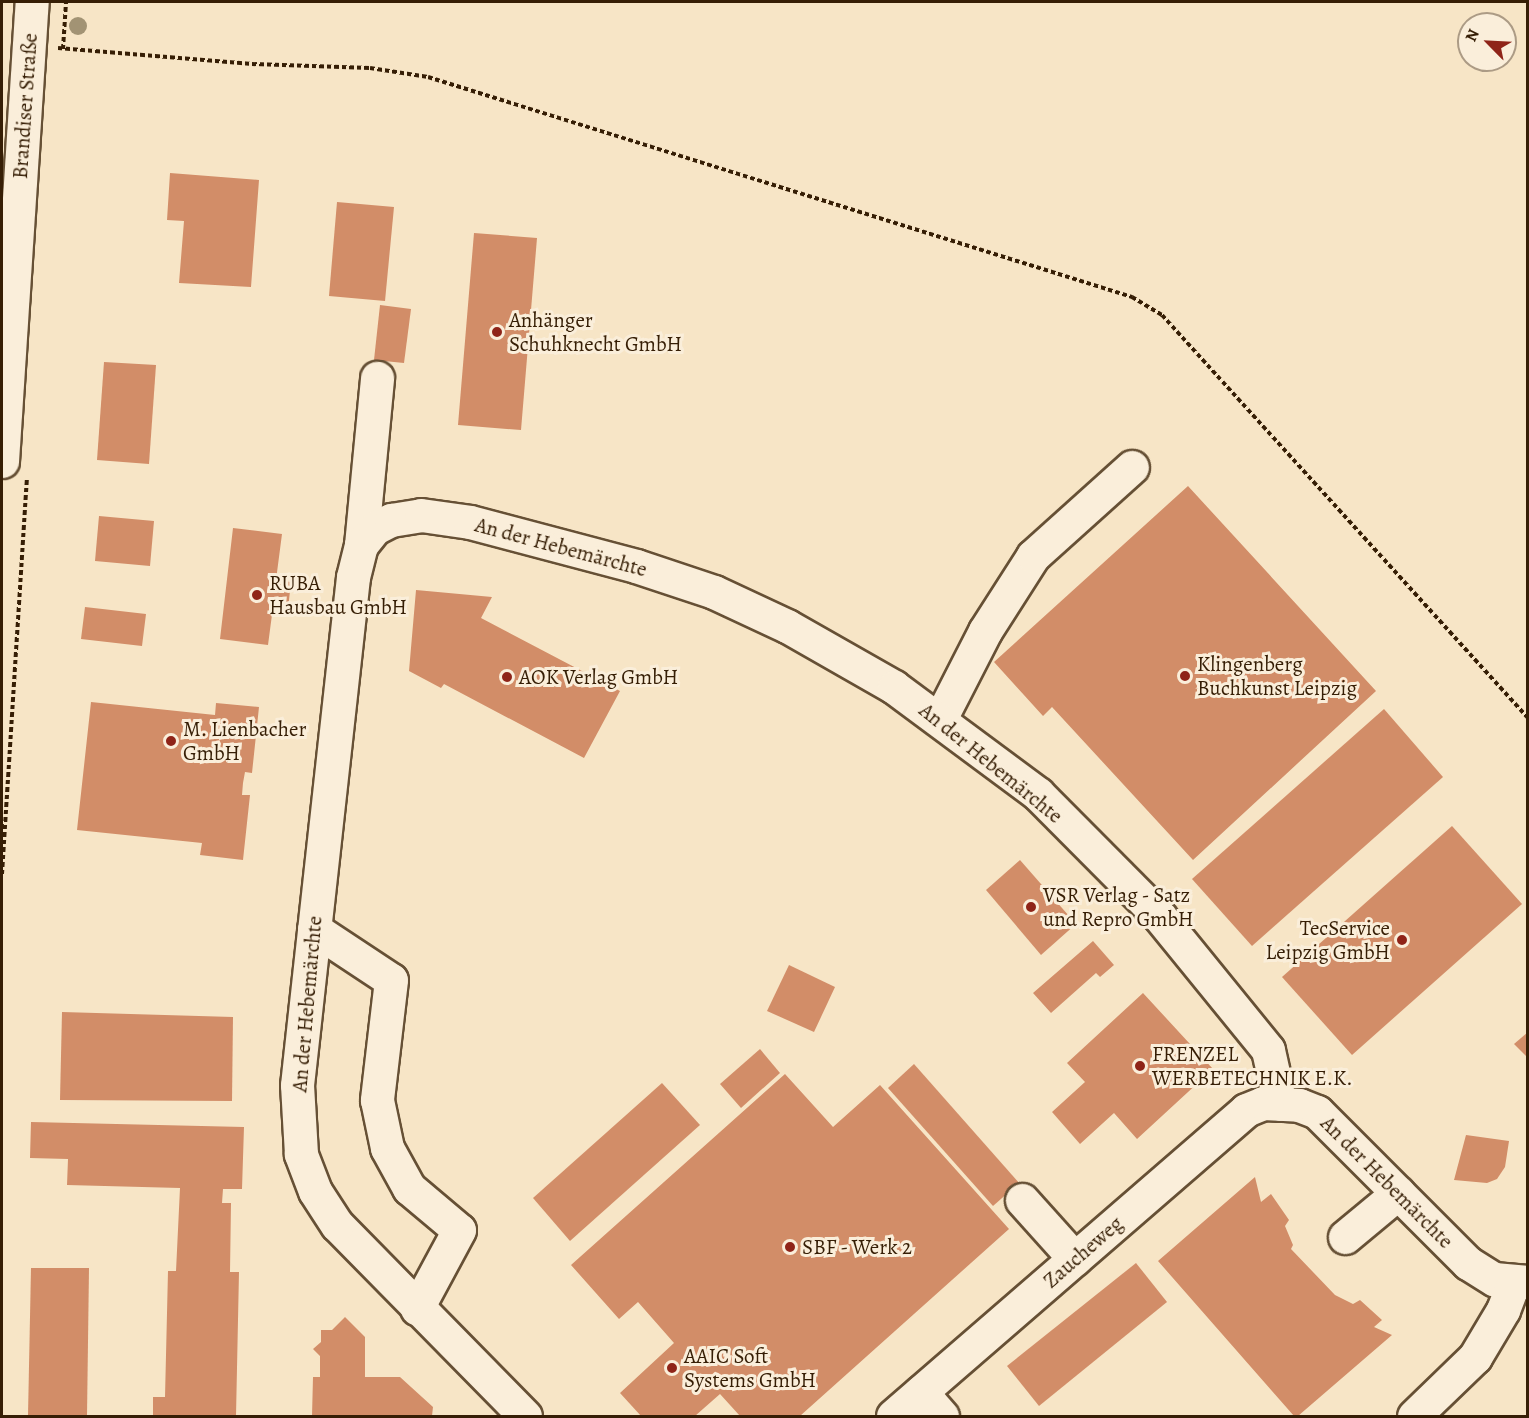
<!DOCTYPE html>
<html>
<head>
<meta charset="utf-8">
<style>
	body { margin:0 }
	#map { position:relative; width:1529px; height:1418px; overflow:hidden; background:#f7e5c6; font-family:Alegreya,serif }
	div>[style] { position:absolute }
	.building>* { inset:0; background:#d28d68 }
	.path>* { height:4px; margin-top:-2px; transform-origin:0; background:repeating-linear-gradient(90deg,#361e05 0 4.5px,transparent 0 7.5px) }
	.roads { filter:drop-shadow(2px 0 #665035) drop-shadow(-2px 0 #665035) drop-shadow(0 2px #665035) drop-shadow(0 -2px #665035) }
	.minor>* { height:33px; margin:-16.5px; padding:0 16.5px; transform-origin:16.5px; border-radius:16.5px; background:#faeeda }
	.trees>* { width:18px; height:18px; margin:-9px; border-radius:50%; background:#a29374 }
	.dots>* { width:16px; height:16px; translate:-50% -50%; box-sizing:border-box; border:3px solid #faeeda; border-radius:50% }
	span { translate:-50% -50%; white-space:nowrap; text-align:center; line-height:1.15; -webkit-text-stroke:6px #faeeda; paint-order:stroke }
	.street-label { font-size:21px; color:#361e05 }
	.poi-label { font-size:21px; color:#361e05 }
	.left { translate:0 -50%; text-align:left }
	.right { translate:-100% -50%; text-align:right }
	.frame { position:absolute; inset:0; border:3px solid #361e05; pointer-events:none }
	.north { position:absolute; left:1457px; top:12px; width:60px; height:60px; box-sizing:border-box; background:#faeeda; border:2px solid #ac9b85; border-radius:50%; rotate:294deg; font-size:16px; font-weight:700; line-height:24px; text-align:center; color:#361e05 }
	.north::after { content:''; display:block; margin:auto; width:21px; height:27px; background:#8f2418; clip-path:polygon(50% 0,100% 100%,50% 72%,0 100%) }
</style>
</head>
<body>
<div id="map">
	<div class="building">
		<i style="clip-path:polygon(170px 173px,259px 180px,251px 287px,179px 283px,184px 221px,167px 220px)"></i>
		<i style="clip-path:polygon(337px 202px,394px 207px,385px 301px,329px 296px)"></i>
		<i style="clip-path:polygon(474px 233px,537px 238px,521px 430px,458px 425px)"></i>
		<i style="clip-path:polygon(380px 305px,411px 309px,404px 363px,374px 360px)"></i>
		<i style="clip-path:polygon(104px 362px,156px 365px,149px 464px,97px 460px)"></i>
		<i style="clip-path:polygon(1188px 486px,1376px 691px,1193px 860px,1052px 707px,1043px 716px,994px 662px)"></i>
		<i style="clip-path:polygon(99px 516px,154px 521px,150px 566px,95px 561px)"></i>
		<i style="clip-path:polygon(233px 528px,282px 534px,276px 580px,291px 582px,288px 609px,273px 607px,268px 645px,220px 639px)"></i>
		<i style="clip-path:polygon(416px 590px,492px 597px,481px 618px,620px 691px,584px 758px,444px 684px,441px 688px,409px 671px)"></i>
		<i style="clip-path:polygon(85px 607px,146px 614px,142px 646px,81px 639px)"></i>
		<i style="clip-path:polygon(91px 702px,215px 715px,216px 703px,259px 707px,252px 773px,245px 772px,243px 783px,242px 795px,250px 795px,243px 860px,200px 855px,202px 843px,77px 830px)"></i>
		<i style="clip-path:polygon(1384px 709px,1443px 777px,1252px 946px,1192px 879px)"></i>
		<i style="clip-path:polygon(1452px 826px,1522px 904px,1352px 1055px,1282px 977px)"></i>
		<i style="clip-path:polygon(1020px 860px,1076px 924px,1041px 955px,986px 890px)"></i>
		<i style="clip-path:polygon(1093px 941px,1114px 965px,1100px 977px,1096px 973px,1051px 1013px,1033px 993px)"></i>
		<i style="clip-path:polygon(789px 965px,835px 987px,814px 1032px,767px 1011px)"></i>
		<i style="clip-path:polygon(1143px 993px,1213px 1069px,1137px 1139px,1114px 1113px,1080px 1144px,1052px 1112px,1085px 1082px,1067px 1063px)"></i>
		<i style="clip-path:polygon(62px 1012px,233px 1017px,232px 1101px,60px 1100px)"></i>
		<i style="clip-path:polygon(1528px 1032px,1528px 1058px,1514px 1044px)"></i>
		<i style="clip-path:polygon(760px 1049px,780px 1073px,741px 1108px,720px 1084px)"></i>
		<i style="clip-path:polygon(914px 1064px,1019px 1183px,993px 1206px,888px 1088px)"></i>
		<i style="clip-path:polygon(785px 1074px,833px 1127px,880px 1085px,1009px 1229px,800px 1416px,740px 1416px,720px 1394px,695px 1416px,641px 1416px,620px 1393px,674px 1343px,638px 1302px,619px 1319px,571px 1265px)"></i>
		<i style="clip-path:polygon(662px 1083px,700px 1125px,570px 1241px,533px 1198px)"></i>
		<i style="clip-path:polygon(31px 1122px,244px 1127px,242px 1189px,223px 1189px,222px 1203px,231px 1203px,230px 1272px,239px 1272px,236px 1416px,153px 1416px,153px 1397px,165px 1397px,168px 1271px,176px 1271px,180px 1188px,67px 1185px,68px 1159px,30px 1158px)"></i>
		<i style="clip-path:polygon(1466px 1135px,1509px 1141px,1505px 1167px,1497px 1179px,1487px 1183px,1454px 1180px)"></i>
		<i style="clip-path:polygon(1255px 1177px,1261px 1202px,1271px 1194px,1289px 1220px,1285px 1226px,1293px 1245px,1291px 1249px,1335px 1295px,1353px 1304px,1360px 1300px,1382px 1320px,1374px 1327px,1392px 1335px,1298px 1416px,1294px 1416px,1158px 1261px)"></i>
		<i style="clip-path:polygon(1136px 1263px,1167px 1302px,1039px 1406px,1007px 1366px)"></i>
		<i style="clip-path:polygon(31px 1268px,89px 1268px,87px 1416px,28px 1416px)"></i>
		<i style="clip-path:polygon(345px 1317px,365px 1337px,365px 1377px,400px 1377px,433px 1407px,432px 1416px,312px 1416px,313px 1377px,320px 1377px,320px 1356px,313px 1349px,321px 1342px,321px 1330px,332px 1330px)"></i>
	</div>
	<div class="path">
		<i style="left:58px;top:48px;width:195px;rotate:4.7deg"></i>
		<i style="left:252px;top:64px;width:118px;rotate:1.9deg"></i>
		<i style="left:370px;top:68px;width:59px;rotate:8.8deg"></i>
		<i style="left:428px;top:77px;width:738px;rotate:17.35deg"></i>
		<i style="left:1132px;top:297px;width:35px;rotate:31deg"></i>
		<i style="left:1162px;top:315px;width:544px;rotate:47.75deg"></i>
		<i style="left:63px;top:49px;width:47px;rotate:-86.3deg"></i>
		<i style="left:2px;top:874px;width:395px;rotate:-86.4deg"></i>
	</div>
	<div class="roads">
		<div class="minor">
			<i style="left:2px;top:461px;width:460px;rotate:-86.3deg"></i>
			<i style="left:361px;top:545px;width:168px;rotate:-84.5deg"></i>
			<i style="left:940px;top:719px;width:99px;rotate:-62.9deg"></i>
			<i style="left:985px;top:631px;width:89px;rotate:-57.4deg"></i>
			<i style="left:1033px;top:556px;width:133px;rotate:-42deg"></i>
			<i style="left:314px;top:929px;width:92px;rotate:33.5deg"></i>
			<i style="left:391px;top:980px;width:121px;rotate:96.7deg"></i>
			<i style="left:377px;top:1100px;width:49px;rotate:78.2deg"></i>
			<i style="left:387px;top:1148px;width:46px;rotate:61.2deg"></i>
			<i style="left:409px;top:1188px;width:65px;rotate:40deg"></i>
			<i style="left:459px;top:1230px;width:89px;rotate:118.3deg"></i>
			<i style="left:1022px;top:1200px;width:79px;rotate:48.1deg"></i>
			<i style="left:1345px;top:1237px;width:69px;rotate:-39.7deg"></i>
			<i style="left:921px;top:1392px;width:32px;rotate:49deg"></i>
			<i style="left:525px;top:1416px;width:268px;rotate:-134.5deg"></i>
			<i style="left:337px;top:1225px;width:40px;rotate:-122.9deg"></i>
			<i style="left:315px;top:1191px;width:40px;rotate:-111deg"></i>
			<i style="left:301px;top:1154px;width:69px;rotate:-93.3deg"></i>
			<i style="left:297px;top:1085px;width:511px;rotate:-83.71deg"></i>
			<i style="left:353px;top:577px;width:33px;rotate:-76deg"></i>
			<i style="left:361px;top:545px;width:22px;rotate:-51deg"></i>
			<i style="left:375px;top:528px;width:18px;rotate:-27deg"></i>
			<i style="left:391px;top:520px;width:30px;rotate:-9deg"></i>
			<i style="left:421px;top:515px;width:49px;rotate:8.1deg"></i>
			<i style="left:470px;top:522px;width:172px;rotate:14.8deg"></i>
			<i style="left:636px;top:566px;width:82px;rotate:18.4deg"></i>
			<i style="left:714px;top:592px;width:81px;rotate:25deg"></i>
			<i style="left:787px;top:626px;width:123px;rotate:29.7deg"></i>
			<i style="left:894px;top:687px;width:179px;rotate:36.6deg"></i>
			<i style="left:1038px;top:794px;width:173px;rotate:45.2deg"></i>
			<i style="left:1160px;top:917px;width:171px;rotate:50.9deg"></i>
			<i style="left:1268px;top:1050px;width:55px;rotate:77.5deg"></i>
			<i style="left:893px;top:1416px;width:467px;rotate:-40.9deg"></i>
			<i style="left:1246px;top:1110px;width:18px;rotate:-22deg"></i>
			<i style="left:1263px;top:1103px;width:36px;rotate:3deg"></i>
			<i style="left:1299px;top:1105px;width:19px;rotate:21deg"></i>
			<i style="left:1317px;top:1112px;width:214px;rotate:45deg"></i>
			<i style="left:1468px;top:1263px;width:31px;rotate:32deg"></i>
			<i style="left:1494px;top:1279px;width:34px;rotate:5deg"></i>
			<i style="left:1414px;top:1416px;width:85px;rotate:-44deg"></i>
			<i style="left:1475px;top:1357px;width:55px;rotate:-59.2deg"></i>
			<i style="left:1503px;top:1310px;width:31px;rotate:-69deg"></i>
		</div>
	</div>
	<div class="trees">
		<i style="left:78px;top:26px"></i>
	</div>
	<div class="dots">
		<i style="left:497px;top:332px;background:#8f2418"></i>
		<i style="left:257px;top:595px;background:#8f2418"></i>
		<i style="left:1185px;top:676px;background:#8f2418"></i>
		<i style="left:507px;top:677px;background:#8f2418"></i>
		<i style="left:171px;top:741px;background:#8f2418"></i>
		<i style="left:1031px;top:907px;background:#8f2418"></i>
		<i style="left:1402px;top:940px;background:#8f2418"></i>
		<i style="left:1140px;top:1066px;background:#8f2418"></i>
		<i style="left:790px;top:1247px;background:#8f2418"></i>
		<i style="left:672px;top:1368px;background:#8f2418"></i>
	</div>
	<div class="street-label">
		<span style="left:25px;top:106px;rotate:-86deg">Brandiser Straße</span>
		<span style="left:561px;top:547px;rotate:15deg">An der Hebemärchte</span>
		<span style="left:991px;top:763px;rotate:39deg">An der Hebemärchte</span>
		<span style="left:307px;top:1004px;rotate:-85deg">An der Hebemärchte</span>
		<span style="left:1387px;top:1182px;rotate:45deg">An der Hebemärchte</span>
		<span style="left:1083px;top:1252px;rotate:-41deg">Zaucheweg</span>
	</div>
	<div class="poi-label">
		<span class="left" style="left:509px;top:332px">Anhänger<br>Schuhknecht GmbH</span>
		<span class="left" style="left:269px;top:595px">RUBA<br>Hausbau GmbH</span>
		<span class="left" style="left:1197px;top:676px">Klingenberg<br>Buchkunst Leipzig</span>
		<span class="left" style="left:519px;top:677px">AOK Verlag GmbH</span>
		<span class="left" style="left:183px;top:741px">M. Lienbacher<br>GmbH</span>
		<span class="left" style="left:1043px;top:907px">VSR Verlag - Satz<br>und Repro GmbH</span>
		<span class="right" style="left:1390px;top:940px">TecService<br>Leipzig GmbH</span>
		<span class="left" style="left:1152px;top:1066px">FRENZEL<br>WERBETECHNIK E.K.</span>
		<span class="left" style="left:802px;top:1247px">SBF - Werk 2</span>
		<span class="left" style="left:684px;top:1368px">AAIC Soft<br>Systems GmbH</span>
	</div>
	<div class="frame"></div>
	<div class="north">N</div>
</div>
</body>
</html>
